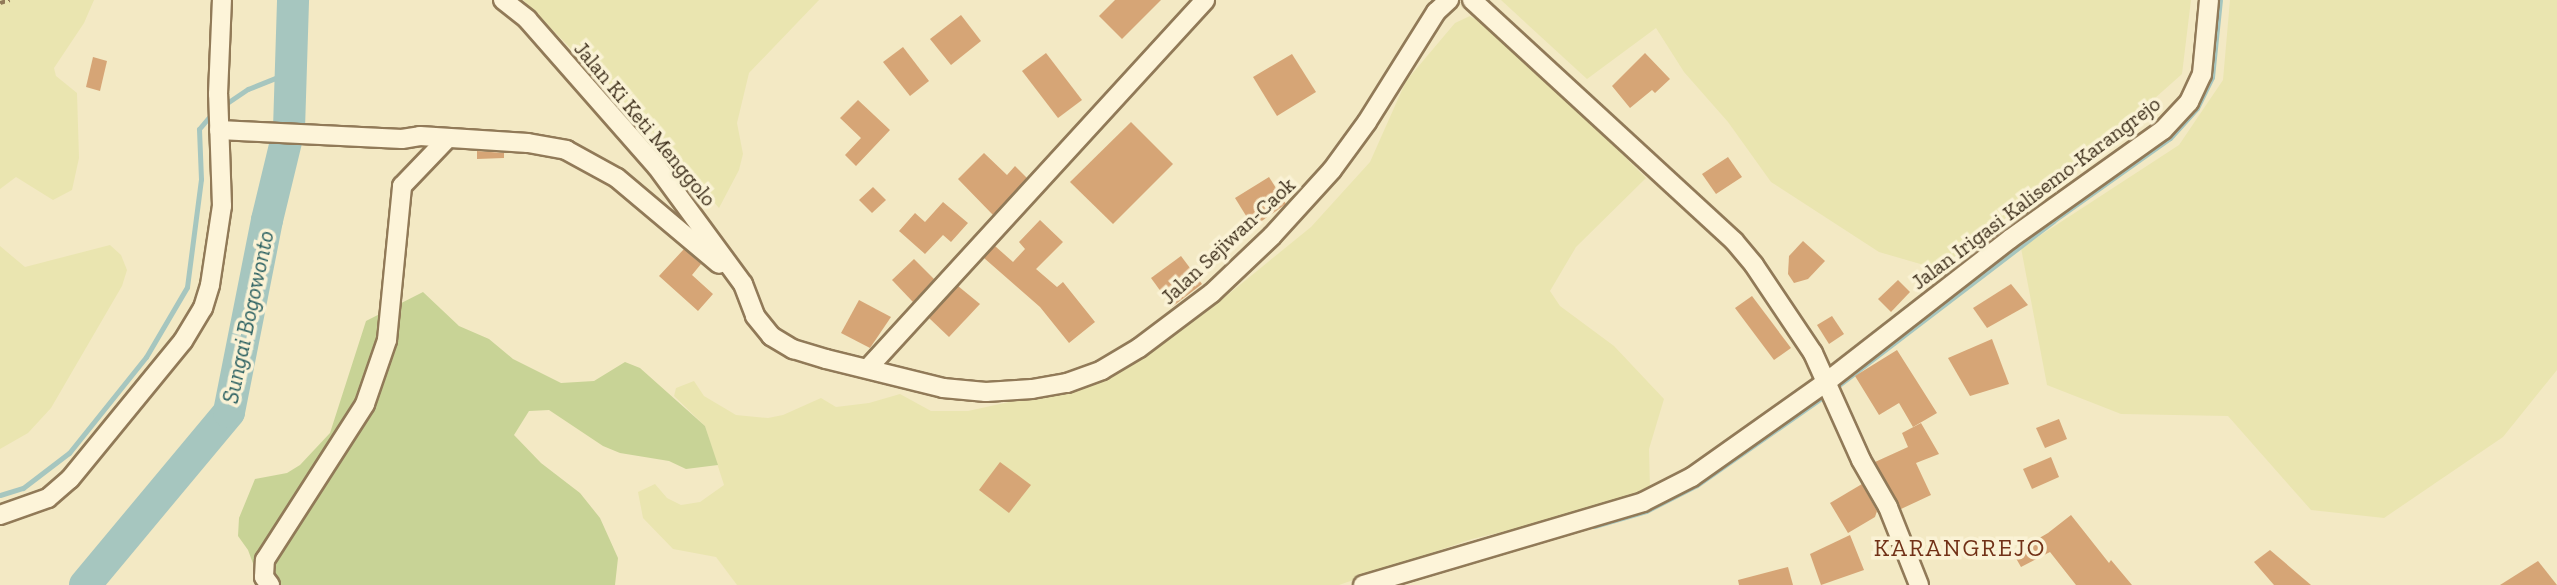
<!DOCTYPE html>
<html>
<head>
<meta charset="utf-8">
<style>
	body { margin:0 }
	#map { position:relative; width:2557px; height:585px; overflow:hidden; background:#f3e9c4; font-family:"Zilla Slab",serif }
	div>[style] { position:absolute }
	.farmland>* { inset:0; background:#eae5b0 }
	.green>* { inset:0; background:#c8d396 }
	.stream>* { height:5px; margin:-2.5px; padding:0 2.5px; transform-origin:2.5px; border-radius:2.5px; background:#a6c6bf }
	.river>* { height:32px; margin:-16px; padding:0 16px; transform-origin:16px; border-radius:16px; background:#a6c6bf }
	.building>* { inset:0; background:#d6a576 }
	.path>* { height:3.5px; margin-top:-1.75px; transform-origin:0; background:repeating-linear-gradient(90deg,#917a58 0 5px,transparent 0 8.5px) }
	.roads { filter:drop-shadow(2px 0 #917a58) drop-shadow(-2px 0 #917a58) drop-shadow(0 2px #917a58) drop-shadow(0 -2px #917a58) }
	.minor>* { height:18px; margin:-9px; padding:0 9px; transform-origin:9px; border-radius:9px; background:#fdf4d9 }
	span { translate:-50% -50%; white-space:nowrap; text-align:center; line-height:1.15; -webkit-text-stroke:7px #faf2d5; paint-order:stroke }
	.street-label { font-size:21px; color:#3f301d }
	.water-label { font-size:23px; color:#2b6061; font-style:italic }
	.quarter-label { font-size:24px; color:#713117; letter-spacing:2px }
</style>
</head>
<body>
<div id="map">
	<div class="farmland">
		<i style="clip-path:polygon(0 0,94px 0,84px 23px,54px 68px,56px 76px,77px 93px,79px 158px,72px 190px,53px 200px,16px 177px,0 189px)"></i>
		<i style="clip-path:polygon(523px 0,819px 0,749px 73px,737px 123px,743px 154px,739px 170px,719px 208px,650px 129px)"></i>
		<i style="clip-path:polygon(1501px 0,2191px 0,2182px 74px,2082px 163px,1941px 270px,1879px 252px,1771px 182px,1728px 122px,1684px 72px,1656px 28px,1587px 79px)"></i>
		<i style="clip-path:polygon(2230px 0,2557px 0,2557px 370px,2503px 437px,2384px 518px,2311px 510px,2228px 416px,2121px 414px,2047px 385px,2021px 248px,2179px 145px,2223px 80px)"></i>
		<i style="clip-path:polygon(1470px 16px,1503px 35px,1646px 178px,1576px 247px,1550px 291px,1560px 306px,1614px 346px,1664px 399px,1649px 449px,1650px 489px,1598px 509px,1472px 539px,1339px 585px,737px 585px,716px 557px,673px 549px,643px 518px,638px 492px,655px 484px,667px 498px,681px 505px,700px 502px,724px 485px,705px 426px,674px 396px,676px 388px,694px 381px,704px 396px,736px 415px,768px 418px,783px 415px,821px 398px,836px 407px,869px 403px,900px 394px,931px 411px,968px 411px,1041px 395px,1107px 374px,1204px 314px,1311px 227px,1370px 162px,1406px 81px,1455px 23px)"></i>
		<i style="clip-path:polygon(110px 245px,121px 255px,127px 270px,122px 286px,51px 408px,28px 433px,0 449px,0 246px,25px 267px)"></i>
	</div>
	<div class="green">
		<i style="clip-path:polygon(423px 292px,459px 326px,489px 339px,513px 359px,561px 383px,594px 381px,625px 362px,640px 368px,705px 426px,718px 465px,686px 469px,669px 461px,620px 453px,603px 446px,549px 410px,529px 411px,514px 435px,541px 463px,580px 493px,600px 518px,618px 558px,615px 585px,261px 585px,248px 550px,238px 536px,239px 518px,255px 479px,287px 473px,300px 465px,330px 433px,366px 321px)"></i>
	</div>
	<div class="stream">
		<i style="left:224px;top:105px;width:29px;rotate:-34deg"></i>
		<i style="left:248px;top:89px;width:48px;rotate:-21.8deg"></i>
		<i style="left:0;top:495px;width:24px;rotate:-17deg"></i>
		<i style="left:23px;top:488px;width:58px;rotate:-37.3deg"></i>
		<i style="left:69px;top:453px;width:123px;rotate:-51.3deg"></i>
		<i style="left:146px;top:357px;width:81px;rotate:-59.6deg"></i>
		<i style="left:187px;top:287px;width:109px;rotate:-82.6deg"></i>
		<i style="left:201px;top:179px;width:50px;rotate:-92.3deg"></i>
		<i style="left:199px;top:129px;width:25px;rotate:-50deg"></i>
		<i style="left:1594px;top:526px;width:54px;rotate:-16.1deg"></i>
		<i style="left:1646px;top:511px;width:57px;rotate:-27deg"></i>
		<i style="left:1697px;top:485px;width:164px;rotate:-35deg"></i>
		<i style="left:1831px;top:391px;width:280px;rotate:-37.4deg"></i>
		<i style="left:2053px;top:221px;width:143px;rotate:-35.4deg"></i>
		<i style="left:2170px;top:138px;width:40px;rotate:-48deg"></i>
		<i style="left:2197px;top:108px;width:34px;rotate:-64deg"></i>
		<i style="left:2212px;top:77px;width:77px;rotate:-84.1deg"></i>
	</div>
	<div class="river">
		<i style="left:85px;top:585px;width:225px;rotate:-50.2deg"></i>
		<i style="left:229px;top:412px;width:196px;rotate:-78.8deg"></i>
		<i style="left:267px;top:220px;width:94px;rotate:-76.4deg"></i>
		<i style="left:289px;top:129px;width:129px;rotate:-88.2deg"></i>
	</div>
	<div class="building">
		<i style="clip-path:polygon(1115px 0,1161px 0,1122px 39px,1099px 16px)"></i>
		<i style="clip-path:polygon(961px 15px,981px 41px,951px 65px,930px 39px)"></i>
		<i style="clip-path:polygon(903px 47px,929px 81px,910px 96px,883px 62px)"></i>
		<i style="clip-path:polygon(1046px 53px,1082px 100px,1058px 118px,1022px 71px)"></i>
		<i style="clip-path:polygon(1645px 53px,1670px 79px,1655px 93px,1652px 90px,1630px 108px,1612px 86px)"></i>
		<i style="clip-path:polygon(1292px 54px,1316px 92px,1277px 116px,1253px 77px)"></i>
		<i style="clip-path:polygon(93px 57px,107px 61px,100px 91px,86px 87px)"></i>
		<i style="clip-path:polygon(858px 100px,890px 130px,856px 166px,845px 155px,861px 138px,840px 118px)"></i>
		<i style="clip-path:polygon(1131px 122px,1173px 164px,1113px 224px,1070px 182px)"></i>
		<i style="clip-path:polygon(477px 151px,504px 153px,504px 158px,477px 159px)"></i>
		<i style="clip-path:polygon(984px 153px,1007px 175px,1015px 166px,1027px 178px,993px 215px,958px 179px)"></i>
		<i style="clip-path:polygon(1728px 157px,1742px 177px,1716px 194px,1702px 174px)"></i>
		<i style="clip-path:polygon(1269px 177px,1286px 204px,1253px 227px,1235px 198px)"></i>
		<i style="clip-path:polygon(873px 187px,886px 200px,872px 213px,859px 200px)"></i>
		<i style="clip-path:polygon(943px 202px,968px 223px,951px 242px,943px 235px,925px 254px,899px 231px,915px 213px,925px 222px)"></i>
		<i style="clip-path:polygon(1040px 220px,1063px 242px,1036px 269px,1057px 287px,1063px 282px,1095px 322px,1069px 343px,1040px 307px,984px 258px,995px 246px,1013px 262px,1025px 249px,1019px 242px)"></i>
		<i style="clip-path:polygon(1803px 241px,1825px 261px,1808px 279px,1794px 283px,1788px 274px,1789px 256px)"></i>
		<i style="clip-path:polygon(684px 249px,701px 264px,692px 275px,713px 294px,698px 311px,659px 276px)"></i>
		<i style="clip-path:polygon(1181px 256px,1202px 284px,1172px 307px,1151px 278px)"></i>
		<i style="clip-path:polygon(914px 259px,934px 279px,913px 302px,892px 280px)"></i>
		<i style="clip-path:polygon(1898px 280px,1910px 292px,1891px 312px,1878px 299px)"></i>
		<i style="clip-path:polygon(2011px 284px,2028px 305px,1987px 328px,1973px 308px)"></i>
		<i style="clip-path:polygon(958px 286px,980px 304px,949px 337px,929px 318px)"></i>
		<i style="clip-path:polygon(1752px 296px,1791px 348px,1774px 360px,1735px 308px)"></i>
		<i style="clip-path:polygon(859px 300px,891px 317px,870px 348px,841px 333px)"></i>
		<i style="clip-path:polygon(1832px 316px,1844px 334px,1829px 344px,1817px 325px)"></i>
		<i style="clip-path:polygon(1992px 339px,2009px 384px,1970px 396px,1948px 358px)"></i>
		<i style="clip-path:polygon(1897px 350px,1937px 413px,1913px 427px,1899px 403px,1879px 415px,1855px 376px)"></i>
		<i style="clip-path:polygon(2059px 419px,2067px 439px,2045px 448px,2036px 428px)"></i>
		<i style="clip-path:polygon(1921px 423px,1939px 454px,1916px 463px,1931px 495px,1901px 509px,1875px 462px,1908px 447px,1902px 433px)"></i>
		<i style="clip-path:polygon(2051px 457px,2059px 477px,2032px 489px,2023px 469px)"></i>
		<i style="clip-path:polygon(1000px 462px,1031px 485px,1009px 513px,979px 490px)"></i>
		<i style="clip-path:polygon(1862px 484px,1877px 511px,1875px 517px,1848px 533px,1830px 503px)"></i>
		<i style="clip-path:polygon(2071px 515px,2109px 563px,2111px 560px,2132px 585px,2076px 585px,2050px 552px,2021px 567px,2013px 553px,2048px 533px)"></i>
		<i style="clip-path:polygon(1850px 535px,1864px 570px,1821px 585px,1810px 554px)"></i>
		<i style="clip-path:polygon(2270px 550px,2311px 585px,2274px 585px,2254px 562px)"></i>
		<i style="clip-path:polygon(2538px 561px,2557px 585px,2500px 585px)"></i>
		<i style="clip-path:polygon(1788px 567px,1793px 585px,1739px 585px,1738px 580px)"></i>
	</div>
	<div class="path">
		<i style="left:0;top:3px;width:10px;rotate:-17deg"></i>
	</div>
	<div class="roads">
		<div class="minor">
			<i style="left:503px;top:0;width:31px;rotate:38deg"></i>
			<i style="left:527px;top:19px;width:197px;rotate:48.7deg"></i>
			<i style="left:657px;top:167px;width:145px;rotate:53.7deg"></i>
			<i style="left:743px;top:284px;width:34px;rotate:69deg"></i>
			<i style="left:755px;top:316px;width:26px;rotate:51deg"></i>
			<i style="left:771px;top:336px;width:26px;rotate:31deg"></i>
			<i style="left:793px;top:349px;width:34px;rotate:17deg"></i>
			<i style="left:826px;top:359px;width:121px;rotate:13.9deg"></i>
			<i style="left:943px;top:388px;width:43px;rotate:5.3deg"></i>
			<i style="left:986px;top:392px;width:46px;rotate:-3.7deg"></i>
			<i style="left:1032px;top:389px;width:36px;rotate:-10deg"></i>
			<i style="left:1067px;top:383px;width:37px;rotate:-20deg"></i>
			<i style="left:1102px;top:370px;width:43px;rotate:-30.7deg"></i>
			<i style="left:1139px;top:348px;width:91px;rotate:-37deg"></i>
			<i style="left:1212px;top:293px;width:83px;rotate:-43.5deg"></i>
			<i style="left:1272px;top:236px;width:89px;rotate:-47.7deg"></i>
			<i style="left:1332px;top:170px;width:59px;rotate:-53.9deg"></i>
			<i style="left:1367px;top:122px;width:130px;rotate:-57.9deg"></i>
			<i style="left:1436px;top:12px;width:18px;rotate:-43deg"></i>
			<i style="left:1472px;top:0;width:356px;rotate:42.6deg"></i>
			<i style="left:1734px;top:241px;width:31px;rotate:50deg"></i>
			<i style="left:1754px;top:265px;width:106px;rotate:56.2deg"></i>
			<i style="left:1813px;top:353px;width:117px;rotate:65.8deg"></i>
			<i style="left:1861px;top:460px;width:54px;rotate:60.1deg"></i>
			<i style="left:1888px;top:507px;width:84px;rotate:68.3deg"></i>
			<i style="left:219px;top:130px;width:183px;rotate:2.8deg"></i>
			<i style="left:402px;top:139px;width:18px;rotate:-9deg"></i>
			<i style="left:420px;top:136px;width:108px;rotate:3.7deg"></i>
			<i style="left:528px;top:143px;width:39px;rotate:10deg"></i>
			<i style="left:566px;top:150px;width:58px;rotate:28.8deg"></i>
			<i style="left:617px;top:178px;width:133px;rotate:40.1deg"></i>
			<i style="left:868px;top:368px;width:499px;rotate:-47.5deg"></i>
			<i style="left:0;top:515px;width:51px;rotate:-19.5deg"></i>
			<i style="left:48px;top:498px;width:29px;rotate:-41deg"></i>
			<i style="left:70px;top:479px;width:178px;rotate:-50.7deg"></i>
			<i style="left:183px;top:341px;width:39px;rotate:-59deg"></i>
			<i style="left:203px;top:308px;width:24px;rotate:-73deg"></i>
			<i style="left:210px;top:285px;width:80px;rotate:-81.4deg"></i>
			<i style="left:222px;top:206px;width:112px;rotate:-92deg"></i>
			<i style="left:218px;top:94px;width:94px;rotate:-87.6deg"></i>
			<i style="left:270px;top:585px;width:10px;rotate:-127deg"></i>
			<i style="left:264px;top:577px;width:17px;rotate:-87deg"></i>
			<i style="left:265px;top:560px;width:185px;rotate:-57.3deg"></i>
			<i style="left:365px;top:404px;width:68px;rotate:-71deg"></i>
			<i style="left:387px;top:340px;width:155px;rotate:-84.4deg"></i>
			<i style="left:402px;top:186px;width:66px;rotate:-46.2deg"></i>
			<i style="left:1363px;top:585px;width:292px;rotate:-16.5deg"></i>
			<i style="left:1643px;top:502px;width:55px;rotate:-27deg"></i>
			<i style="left:1692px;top:477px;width:163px;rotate:-35.3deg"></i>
			<i style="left:1825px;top:383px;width:234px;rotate:-37.9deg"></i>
			<i style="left:2010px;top:239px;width:188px;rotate:-35.5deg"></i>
			<i style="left:2163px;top:130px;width:38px;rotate:-47deg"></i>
			<i style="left:2189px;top:102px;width:31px;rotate:-65deg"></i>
			<i style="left:2202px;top:74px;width:74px;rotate:-84.6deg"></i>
		</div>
	</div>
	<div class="street-label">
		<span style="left:645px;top:124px;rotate:50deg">Jalan Ki Keti Menggolo</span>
		<span style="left:2036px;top:193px;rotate:-37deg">Jalan Irigasi Kalisemo-Karangrejo</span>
		<span style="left:1228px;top:241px;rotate:-43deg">Jalan Sejiwan-Caok</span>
	</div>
	<div class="water-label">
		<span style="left:248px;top:317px;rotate:-78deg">Sungai Bogowonto</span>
	</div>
	<div class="quarter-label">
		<span style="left:1960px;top:548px">KARANGREJO</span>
	</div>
</div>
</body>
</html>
